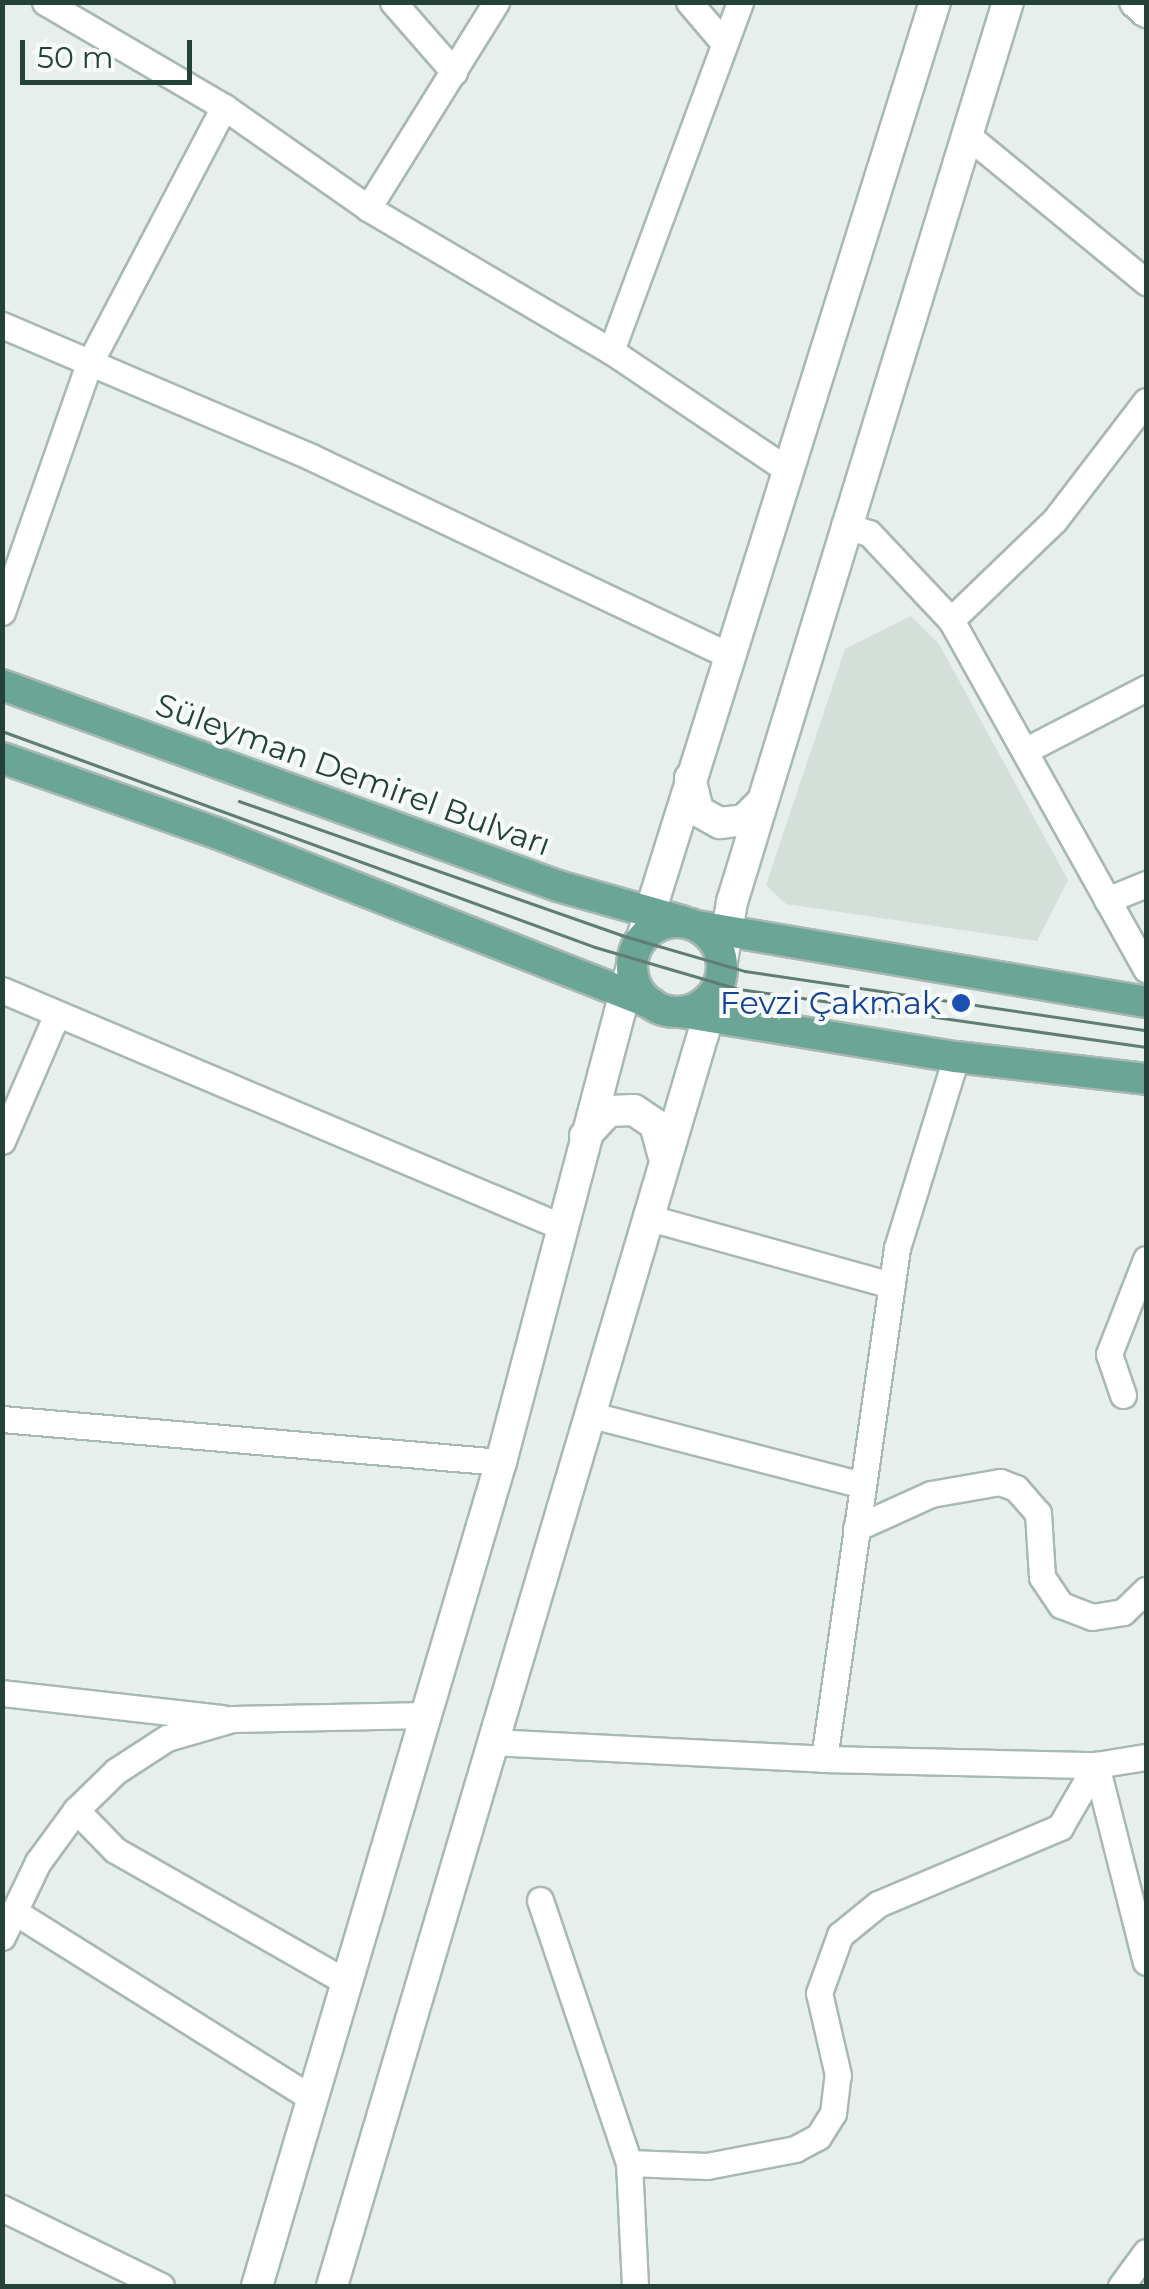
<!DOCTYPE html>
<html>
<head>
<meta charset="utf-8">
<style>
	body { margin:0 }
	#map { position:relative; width:1149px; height:2289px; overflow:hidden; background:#e6efeb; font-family:Montserrat,sans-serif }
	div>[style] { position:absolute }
	.built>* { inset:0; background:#d4dfda }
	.roads { filter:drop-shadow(2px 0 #a8b8b2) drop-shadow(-2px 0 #a8b8b2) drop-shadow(0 2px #a8b8b2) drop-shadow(0 -2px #a8b8b2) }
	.minor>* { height:25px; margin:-12.5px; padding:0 12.5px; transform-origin:12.5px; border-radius:12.5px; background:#fff }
	.tertiary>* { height:30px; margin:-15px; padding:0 15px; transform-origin:15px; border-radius:15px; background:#fff }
	.secondary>* { height:30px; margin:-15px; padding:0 15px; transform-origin:15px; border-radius:15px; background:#fff }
	.primary>* { height:30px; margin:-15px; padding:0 15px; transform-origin:15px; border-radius:15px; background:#6aa596 }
	.primary>.ring { margin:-15px; padding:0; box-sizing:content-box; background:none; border:30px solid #6aa596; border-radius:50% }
	.tram>* { height:2.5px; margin:-1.25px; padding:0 1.25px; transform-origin:1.25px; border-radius:1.25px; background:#5f7d75 }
	.dots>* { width:28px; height:28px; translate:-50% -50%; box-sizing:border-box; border:5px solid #f7fbf9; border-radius:50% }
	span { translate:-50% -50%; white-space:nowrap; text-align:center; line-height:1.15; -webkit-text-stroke:8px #f7fbf9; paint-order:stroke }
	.street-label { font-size:32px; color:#24423a }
	.transit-label { font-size:32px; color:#164399 }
	.right { translate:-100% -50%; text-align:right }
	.frame { position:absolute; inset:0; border:5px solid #24423a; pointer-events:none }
	.scale { position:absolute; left:20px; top:40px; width:172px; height:45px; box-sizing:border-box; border:5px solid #24423a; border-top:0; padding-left:12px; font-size:30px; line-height:35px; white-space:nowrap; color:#24423a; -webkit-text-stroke:8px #f7fbf9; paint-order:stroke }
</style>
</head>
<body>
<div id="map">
	<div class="built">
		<i style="clip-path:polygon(911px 616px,939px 644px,1068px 880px,1037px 941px,786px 904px,766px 885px,845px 649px)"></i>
	</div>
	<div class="roads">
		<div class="minor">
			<i style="left:45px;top:2px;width:208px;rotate:30.4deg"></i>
			<i style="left:224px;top:107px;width:176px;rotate:35deg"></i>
			<i style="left:368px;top:208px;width:282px;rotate:30.5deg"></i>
			<i style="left:611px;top:351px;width:211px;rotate:34deg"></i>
			<i style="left:393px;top:2px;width:93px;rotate:48.9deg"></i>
			<i style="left:689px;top:2px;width:54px;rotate:49.5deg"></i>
			<i style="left:967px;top:135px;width:232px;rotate:39.4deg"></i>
			<i style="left:368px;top:208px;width:243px;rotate:-58.1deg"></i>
			<i style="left:2px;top:325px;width:336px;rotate:23.1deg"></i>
			<i style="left:311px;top:457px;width:465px;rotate:25.4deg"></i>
			<i style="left:611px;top:351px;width:372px;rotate:-69.7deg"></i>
			<i style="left:844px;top:525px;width:26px;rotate:18deg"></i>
			<i style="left:869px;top:533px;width:120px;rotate:46.7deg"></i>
			<i style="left:951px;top:620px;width:400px;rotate:60.8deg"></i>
			<i style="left:2px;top:612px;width:263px;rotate:-70.7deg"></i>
			<i style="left:89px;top:364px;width:290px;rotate:-62.3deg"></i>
			<i style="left:951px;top:620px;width:143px;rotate:-43.9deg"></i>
			<i style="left:1054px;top:521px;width:151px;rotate:-52.5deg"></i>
			<i style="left:1028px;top:749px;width:133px;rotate:-27.3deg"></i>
			<i style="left:1107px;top:900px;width:42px;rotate:-22.3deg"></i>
			<i style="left:2px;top:990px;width:606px;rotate:22.93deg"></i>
			<i style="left:2px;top:1141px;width:138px;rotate:-66.6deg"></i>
			<i style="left:646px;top:1217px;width:255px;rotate:15.5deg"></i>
			<i style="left:1123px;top:1395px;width:43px;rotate:-108.9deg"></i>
			<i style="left:1109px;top:1354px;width:102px;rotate:-68.7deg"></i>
			<i style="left:588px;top:1414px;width:283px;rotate:14.5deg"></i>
			<i style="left:2px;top:1419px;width:501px;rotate:4.93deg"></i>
			<i style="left:856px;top:1528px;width:82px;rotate:-24.4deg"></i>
			<i style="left:931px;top:1494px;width:70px;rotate:-9.9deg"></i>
			<i style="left:1000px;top:1482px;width:17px;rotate:21deg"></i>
			<i style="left:1016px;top:1488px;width:33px;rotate:49deg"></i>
			<i style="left:1038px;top:1513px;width:64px;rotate:86.4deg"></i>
			<i style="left:1042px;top:1577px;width:34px;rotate:56deg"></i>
			<i style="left:1061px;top:1605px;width:33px;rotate:21deg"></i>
			<i style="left:1092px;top:1617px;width:31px;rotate:-9deg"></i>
			<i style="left:1123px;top:1612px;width:32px;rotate:-44deg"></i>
			<i style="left:2px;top:1693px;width:221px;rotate:6.5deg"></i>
			<i style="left:491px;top:1742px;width:333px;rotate:2.9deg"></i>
			<i style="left:824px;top:1759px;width:272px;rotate:1.3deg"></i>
			<i style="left:1096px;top:1765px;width:51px;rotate:-9.1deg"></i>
			<i style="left:824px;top:1759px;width:516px;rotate:-81.87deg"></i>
			<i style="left:897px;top:1248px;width:200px;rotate:-72.8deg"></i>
			<i style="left:1096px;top:1765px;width:203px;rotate:75.8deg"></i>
			<i style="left:76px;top:1810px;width:56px;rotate:45.7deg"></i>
			<i style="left:115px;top:1850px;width:265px;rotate:29.7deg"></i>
			<i style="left:540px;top:1900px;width:278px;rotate:71.3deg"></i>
			<i style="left:629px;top:2163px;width:123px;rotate:87.2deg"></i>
			<i style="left:15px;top:1912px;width:350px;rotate:32.1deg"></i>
			<i style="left:2px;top:1937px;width:83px;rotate:-64.4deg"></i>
			<i style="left:38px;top:1862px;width:64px;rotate:-53.8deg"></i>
			<i style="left:76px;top:1810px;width:56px;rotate:-44.3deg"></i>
			<i style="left:116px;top:1771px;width:61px;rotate:-32.9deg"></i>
			<i style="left:167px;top:1738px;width:68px;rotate:-16.3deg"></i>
			<i style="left:232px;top:1719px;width:195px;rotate:-1.2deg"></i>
			<i style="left:629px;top:2163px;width:78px;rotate:2.2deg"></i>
			<i style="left:707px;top:2166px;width:90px;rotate:-10.9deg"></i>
			<i style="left:795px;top:2149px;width:26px;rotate:-28deg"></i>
			<i style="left:818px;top:2137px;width:28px;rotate:-58deg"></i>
			<i style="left:833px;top:2113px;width:38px;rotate:-83deg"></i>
			<i style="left:838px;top:2075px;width:84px;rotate:-103deg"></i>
			<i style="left:819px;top:1993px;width:62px;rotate:-70.1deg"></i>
			<i style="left:840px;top:1935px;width:49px;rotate:-39.2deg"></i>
			<i style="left:878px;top:1904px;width:198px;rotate:-22.9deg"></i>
			<i style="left:1060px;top:1827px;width:72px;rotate:-59.9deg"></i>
			<i style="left:2px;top:2208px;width:177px;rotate:26.1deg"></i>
			<i style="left:1121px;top:2286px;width:42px;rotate:-53.7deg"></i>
		</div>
		<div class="tertiary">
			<i style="left:1135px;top:2px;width:15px;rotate:42deg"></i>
		</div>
		<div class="secondary">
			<i style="left:690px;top:778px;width:34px;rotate:76deg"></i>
			<i style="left:698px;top:811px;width:25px;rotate:29deg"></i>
			<i style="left:720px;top:823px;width:24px;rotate:-7deg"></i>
			<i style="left:744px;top:820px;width:25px;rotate:-45deg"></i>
			<i style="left:642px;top:938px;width:981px;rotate:-72.62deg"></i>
			<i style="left:722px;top:961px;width:60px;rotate:-80.4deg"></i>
			<i style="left:732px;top:902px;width:941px;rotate:-72.95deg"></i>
			<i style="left:585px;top:1136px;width:34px;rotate:-47deg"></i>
			<i style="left:608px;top:1111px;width:26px;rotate:-2deg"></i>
			<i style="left:634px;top:1110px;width:25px;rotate:34deg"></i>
			<i style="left:655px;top:1124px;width:31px;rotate:75deg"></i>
			<i style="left:257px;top:2286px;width:859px;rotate:-73.51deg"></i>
			<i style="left:501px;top:1462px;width:513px;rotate:-75.21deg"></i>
			<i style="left:332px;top:2286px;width:1355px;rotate:-73.49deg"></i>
		</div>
		<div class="primary">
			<i style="left:2px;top:685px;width:591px;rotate:19.88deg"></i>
			<i style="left:558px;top:886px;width:129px;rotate:15.8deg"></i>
			<i style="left:2px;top:758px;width:230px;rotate:19.3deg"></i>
			<i style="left:219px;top:834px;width:465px;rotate:21.4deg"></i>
			<i class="ring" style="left:632px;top:922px;width:60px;height:60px"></i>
			<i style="left:697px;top:926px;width:455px;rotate:9.6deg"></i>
			<i style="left:680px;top:1012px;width:280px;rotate:9.3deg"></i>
			<i style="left:956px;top:1057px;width:191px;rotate:6.6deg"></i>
		</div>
	</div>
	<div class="tram">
		<i style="left:2px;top:731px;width:631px;rotate:20.01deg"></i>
		<i style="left:595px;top:947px;width:150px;rotate:16.3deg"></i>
		<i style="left:739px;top:989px;width:411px;rotate:8.1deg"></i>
		<i style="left:239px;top:801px;width:405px;rotate:19.3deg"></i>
		<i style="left:621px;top:935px;width:129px;rotate:16.2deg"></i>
		<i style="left:745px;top:971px;width:405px;rotate:8.4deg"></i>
	</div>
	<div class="dots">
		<i style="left:961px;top:1003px;background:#1a4fb4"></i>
	</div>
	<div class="street-label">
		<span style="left:353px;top:775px;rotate:20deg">Süleyman Demirel Bulvarı</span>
	</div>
	<div class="transit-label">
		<span class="right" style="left:941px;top:1003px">Fevzi Çakmak</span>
	</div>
	<div class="frame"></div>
	<div class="scale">50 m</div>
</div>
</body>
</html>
